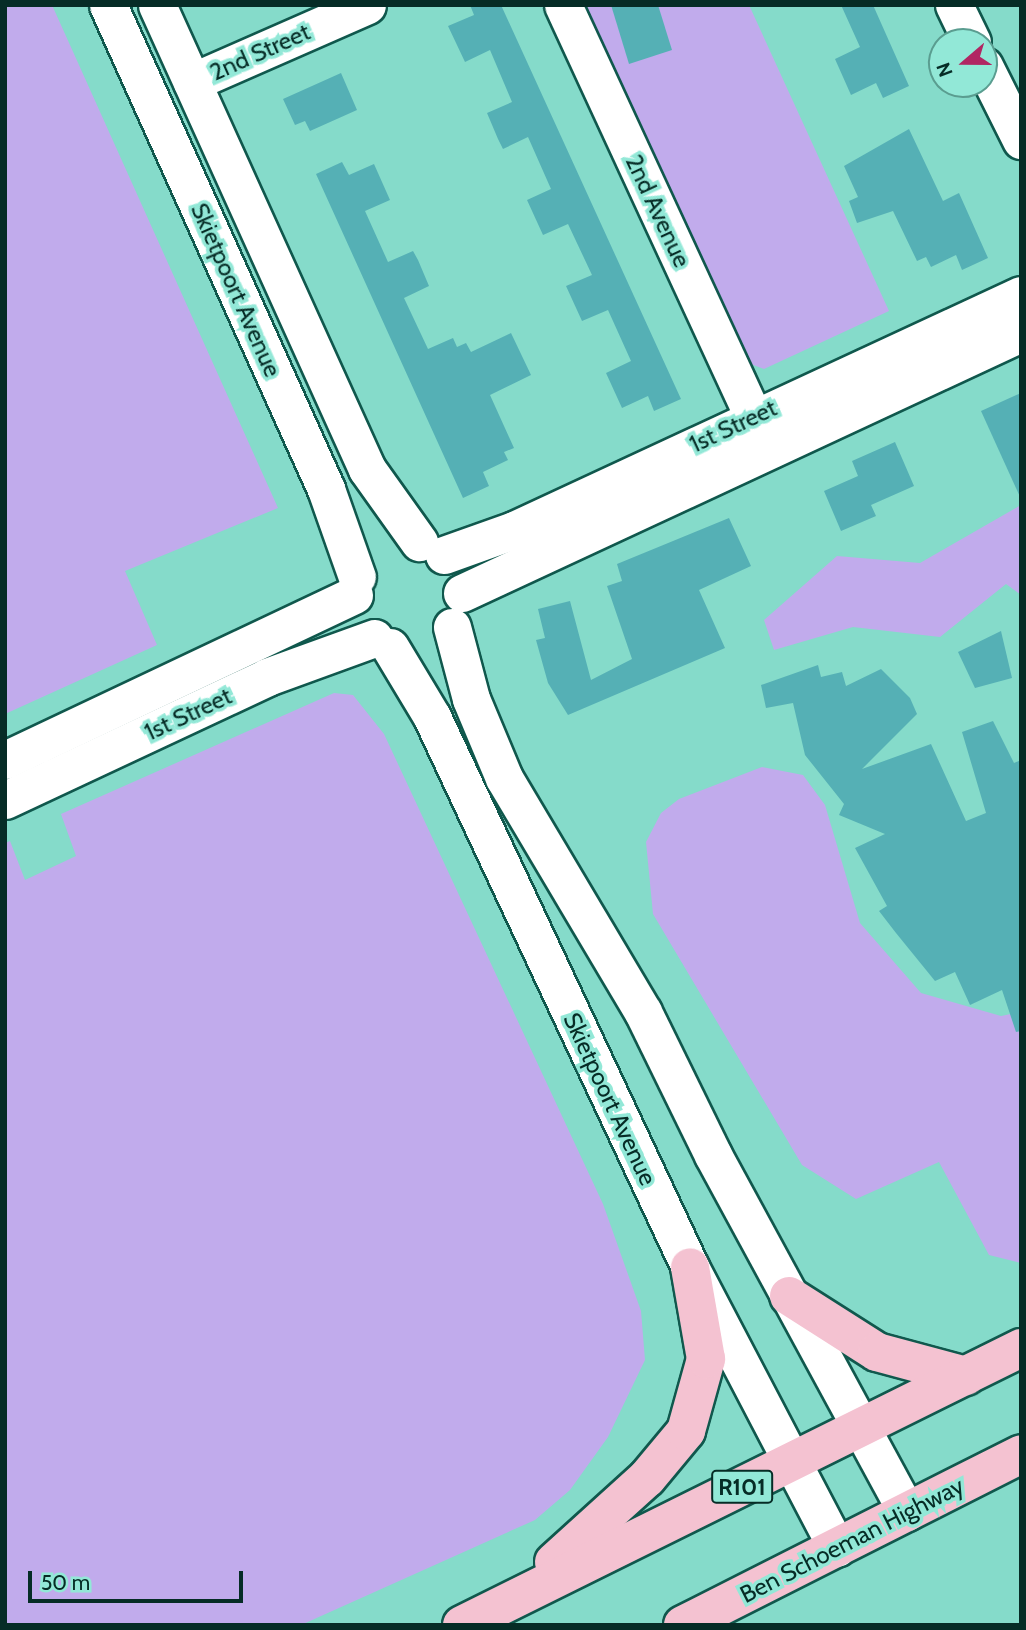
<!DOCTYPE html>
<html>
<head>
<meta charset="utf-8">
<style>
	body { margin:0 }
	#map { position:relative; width:1026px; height:1630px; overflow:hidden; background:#85dbca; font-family:Cabin,sans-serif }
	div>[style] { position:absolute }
	.green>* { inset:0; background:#c1abec }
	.building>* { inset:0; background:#55b0b5 }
	.roads { filter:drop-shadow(2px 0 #10584d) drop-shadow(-2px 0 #10584d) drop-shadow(0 2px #10584d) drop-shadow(0 -2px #10584d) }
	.minor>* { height:37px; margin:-18.5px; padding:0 18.5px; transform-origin:18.5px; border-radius:18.5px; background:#fff }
	.major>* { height:38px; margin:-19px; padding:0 19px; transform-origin:19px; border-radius:19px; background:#f4c2d1 }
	span { translate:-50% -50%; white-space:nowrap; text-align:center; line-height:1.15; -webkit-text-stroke:7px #92e8d7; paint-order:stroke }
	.shield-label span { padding:2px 5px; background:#92e8d7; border:2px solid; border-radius:5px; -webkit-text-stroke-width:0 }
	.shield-label { font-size:23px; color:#062c26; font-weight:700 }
	.street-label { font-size:24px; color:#062c26 }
	.frame { position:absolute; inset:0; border:7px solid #062c26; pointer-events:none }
	.north { position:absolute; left:928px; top:28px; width:70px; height:70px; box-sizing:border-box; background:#92e8d7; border:2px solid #5a9d90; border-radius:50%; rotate:250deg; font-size:19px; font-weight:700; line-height:28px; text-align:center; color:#062c26 }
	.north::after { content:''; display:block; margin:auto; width:24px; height:32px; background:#b12663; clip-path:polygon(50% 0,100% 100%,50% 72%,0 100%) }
	.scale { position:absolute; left:28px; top:1571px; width:215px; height:32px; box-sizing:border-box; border:4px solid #062c26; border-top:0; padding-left:9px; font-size:21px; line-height:24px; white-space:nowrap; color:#062c26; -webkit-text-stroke:5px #92e8d7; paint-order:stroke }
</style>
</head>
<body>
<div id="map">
	<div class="green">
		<i style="clip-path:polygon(5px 5px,52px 5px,278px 508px,125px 571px,157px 645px,5px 714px)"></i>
		<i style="clip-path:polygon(581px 5px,749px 5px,889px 311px,764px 369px,748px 363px)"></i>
		<i style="clip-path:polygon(1021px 505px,1021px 595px,1006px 584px,940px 637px,853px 627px,774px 650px,764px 620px,837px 556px,920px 563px)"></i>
		<i style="clip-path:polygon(334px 693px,353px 695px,384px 734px,603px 1204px,641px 1311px,645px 1360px,608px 1437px,570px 1490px,535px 1520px,301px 1625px,5px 1625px,5px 843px,10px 841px,25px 880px,76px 856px,61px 814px)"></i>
		<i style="clip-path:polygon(762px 767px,803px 775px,825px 805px,860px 923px,921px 993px,1001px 1016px,1021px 1012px,1021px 1263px,989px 1255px,939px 1162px,856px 1199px,802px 1165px,653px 914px,646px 842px,661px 813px,679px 799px)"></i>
	</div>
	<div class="building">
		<i style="clip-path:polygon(470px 5px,501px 5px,681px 399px,654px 411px,648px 396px,622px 408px,606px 373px,631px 361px,608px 310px,582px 321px,566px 286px,592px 275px,568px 224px,543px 235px,527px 200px,551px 189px,528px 137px,503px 149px,498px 139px,487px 113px,512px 102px,490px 50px,465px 62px,448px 26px,474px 15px)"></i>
		<i style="clip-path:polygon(611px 5px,658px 5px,672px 50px,629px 64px)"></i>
		<i style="clip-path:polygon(841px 5px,873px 5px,909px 86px,883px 98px,876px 83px,851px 95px,835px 59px,860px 47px)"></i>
		<i style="clip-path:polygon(341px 73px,357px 110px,310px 131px,305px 121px,295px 125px,283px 99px)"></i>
		<i style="clip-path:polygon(909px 129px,943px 201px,959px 193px,988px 258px,962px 270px,956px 255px,931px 267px,926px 257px,917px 261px,893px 211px,857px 223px,849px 201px,858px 197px,844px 166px)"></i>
		<i style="clip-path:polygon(342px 162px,349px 175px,374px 164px,390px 200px,365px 211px,388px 262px,413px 251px,418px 260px,429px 286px,404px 298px,428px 349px,453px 338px,457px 347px,466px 343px,471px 352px,511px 333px,531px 375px,490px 395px,514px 448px,504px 452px,508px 460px,483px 472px,489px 486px,463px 498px,316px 174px)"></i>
		<i style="clip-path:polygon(1021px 393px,1021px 499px,981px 411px)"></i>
		<i style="clip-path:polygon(895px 442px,914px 486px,871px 505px,876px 516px,841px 531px,824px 491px,858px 476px,852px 461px)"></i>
		<i style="clip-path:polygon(729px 518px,751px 566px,699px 590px,725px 648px,568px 715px,548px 683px,536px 640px,545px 638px,538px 609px,570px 601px,591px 680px,632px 659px,607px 586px,622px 581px,617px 564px)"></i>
		<i style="clip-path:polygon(1001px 631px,1012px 678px,975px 688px,958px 652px)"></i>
		<i style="clip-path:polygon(818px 665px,821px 677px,842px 672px,846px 686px,881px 669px,910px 698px,917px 714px,862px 769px,931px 744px,966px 821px,986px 813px,962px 732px,993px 721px,1014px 763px,1021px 760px,1021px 1031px,1016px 1032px,1002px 990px,970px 1005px,955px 972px,935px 981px,896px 933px,879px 911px,887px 906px,855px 848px,885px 834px,839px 815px,844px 804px,805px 755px,793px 703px,766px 708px,761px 685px)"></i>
	</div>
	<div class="roads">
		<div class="minor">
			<i style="left:108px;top:5px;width:531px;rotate:65.75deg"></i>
			<i style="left:326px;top:489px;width:93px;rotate:70.6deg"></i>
			<i style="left:157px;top:5px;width:509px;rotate:65.65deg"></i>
			<i style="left:367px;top:469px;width:90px;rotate:54.5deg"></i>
			<i style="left:563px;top:5px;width:453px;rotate:65.2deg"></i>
			<i style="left:954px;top:5px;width:41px;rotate:64.1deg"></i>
			<i style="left:984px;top:66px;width:83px;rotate:63.4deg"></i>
			<i style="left:192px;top:82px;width:191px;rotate:-23.7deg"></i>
			<i style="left:444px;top:555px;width:74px;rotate:-19.7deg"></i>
			<i style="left:514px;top:530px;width:559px;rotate:-24.87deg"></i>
			<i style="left:462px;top:593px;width:617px;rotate:-24.94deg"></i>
			<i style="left:452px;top:627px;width:74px;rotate:75.2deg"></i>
			<i style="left:471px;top:699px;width:86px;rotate:67.3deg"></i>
			<i style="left:504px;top:778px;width:272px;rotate:59.3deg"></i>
			<i style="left:643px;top:1012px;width:159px;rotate:63.9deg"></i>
			<i style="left:713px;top:1155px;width:406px;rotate:61.5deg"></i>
			<i style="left:390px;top:647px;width:82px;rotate:59deg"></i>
			<i style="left:432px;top:717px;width:608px;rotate:64.87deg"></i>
			<i style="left:690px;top:1267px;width:317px;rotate:62.4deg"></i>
			<i style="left:5px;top:760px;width:386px;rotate:-25.3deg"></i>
			<i style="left:5px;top:800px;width:289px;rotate:-25.1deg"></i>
			<i style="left:267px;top:677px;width:114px;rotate:-20deg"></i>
		</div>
		<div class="major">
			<i style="left:789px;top:1296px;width:104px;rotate:32.5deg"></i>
			<i style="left:877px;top:1352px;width:92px;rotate:15.1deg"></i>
			<i style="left:554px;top:1562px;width:125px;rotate:-42.1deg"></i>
			<i style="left:647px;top:1478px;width:61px;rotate:-50.3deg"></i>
			<i style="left:686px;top:1431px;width:75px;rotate:-74.5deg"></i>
			<i style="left:706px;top:1359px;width:93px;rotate:-99.9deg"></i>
			<i style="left:462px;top:1625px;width:624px;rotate:-26.36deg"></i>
			<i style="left:683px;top:1625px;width:379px;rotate:-26.8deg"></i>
		</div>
	</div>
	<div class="shield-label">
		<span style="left:742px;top:1487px">R101</span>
	</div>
	<div class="street-label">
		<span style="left:260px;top:52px;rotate:-24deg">2nd Street</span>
		<span style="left:658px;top:211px;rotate:65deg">2nd Avenue</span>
		<span style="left:236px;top:290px;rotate:66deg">Skietpoort Avenue</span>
		<span style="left:733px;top:426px;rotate:-25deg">1st Street</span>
		<span style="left:188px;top:714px;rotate:-25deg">1st Street</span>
		<span style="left:610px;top:1099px;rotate:65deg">Skietpoort Avenue</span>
		<span style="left:852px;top:1540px;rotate:-27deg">Ben Schoeman Highway</span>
	</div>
	<div class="frame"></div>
	<div class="north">N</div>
	<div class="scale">50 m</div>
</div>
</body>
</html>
